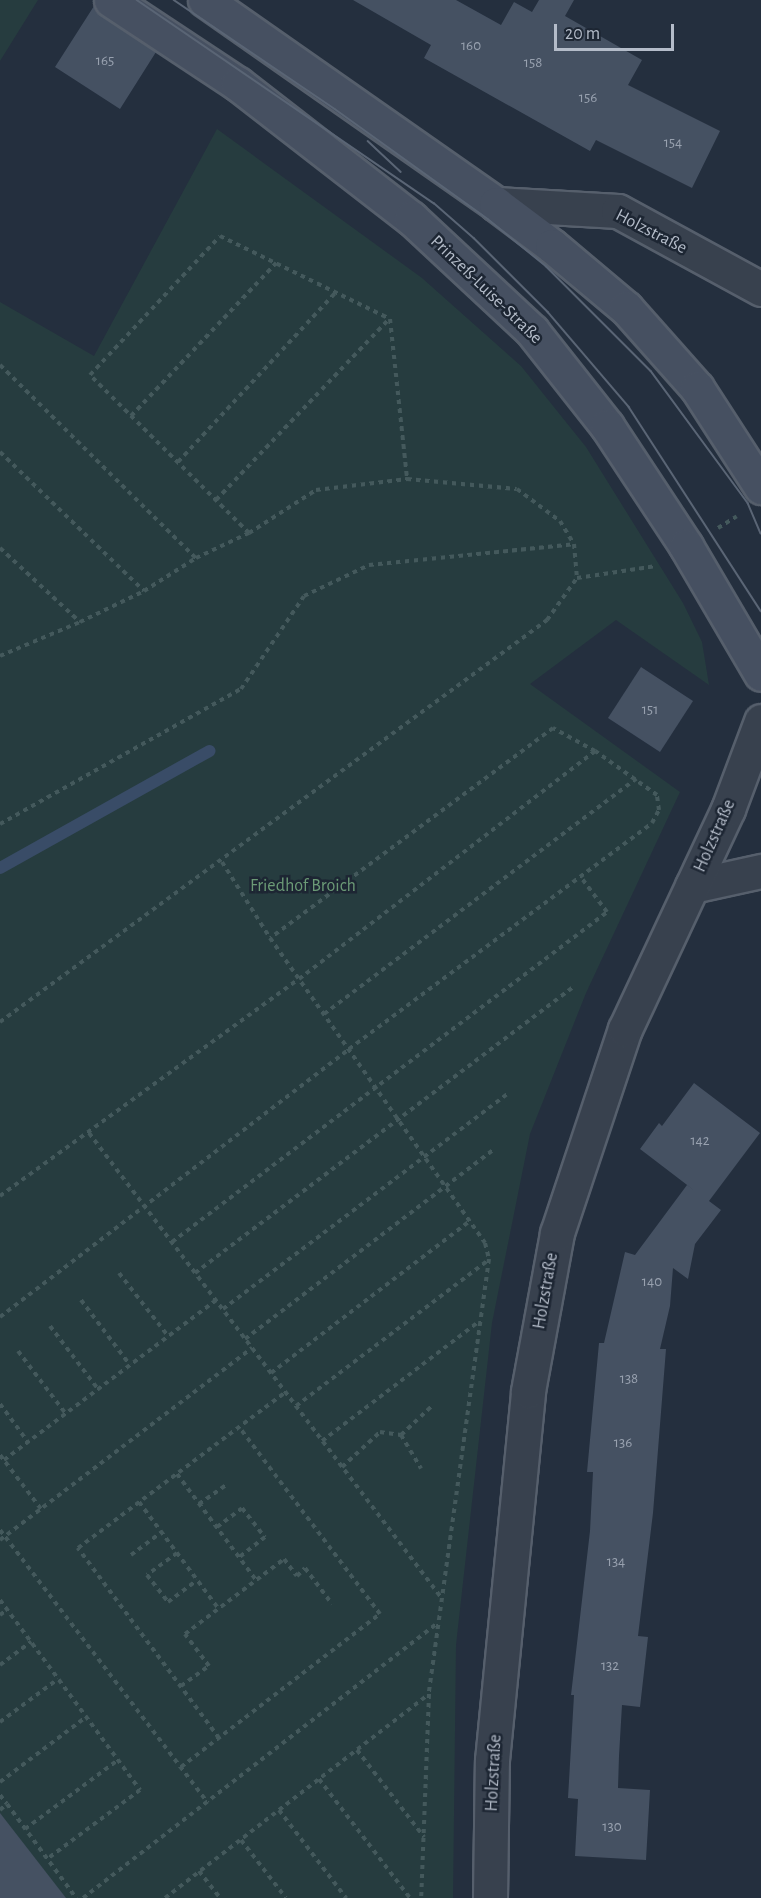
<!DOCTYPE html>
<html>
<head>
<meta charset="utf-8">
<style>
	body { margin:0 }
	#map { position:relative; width:761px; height:1898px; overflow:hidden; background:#242f3e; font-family:"Alegreya Sans",sans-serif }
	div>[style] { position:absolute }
	.green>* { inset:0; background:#263c3f }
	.stream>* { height:12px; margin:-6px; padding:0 6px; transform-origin:6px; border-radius:6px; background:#394c67 }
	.building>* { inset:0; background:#455162 }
	.path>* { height:4px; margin-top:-2px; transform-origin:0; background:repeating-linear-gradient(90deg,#44595c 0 4.5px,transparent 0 9px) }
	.roads { filter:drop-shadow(2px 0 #565f6c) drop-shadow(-2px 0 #565f6c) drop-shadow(0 2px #565f6c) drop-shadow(0 -2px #565f6c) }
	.minor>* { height:33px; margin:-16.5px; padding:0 16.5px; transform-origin:16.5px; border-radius:16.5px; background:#38414e }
	.secondary>* { height:33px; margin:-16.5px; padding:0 16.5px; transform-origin:16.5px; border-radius:16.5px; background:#465061 }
	.tram>* { height:1.5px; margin:-0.75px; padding:0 0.75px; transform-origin:0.75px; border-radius:0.75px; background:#5a6575 }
	span { translate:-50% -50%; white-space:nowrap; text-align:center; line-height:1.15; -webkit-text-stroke:5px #1d2633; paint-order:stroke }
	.number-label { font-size:15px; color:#98a1af }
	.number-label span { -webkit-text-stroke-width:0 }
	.street-label { font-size:18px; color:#b4bcc9 }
	.park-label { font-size:18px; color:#6b9a76 }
	.scale { position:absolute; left:554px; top:24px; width:120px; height:27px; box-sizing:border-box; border:3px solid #b4bcc9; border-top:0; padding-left:8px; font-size:18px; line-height:21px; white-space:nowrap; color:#b4bcc9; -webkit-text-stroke:4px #1d2633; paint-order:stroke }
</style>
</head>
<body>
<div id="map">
	<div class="green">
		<i style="clip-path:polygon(0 0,38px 0,0 61px)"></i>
		<i style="clip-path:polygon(217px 129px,422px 278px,521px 366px,586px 447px,683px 603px,702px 642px,709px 685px,616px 620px,530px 684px,680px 792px,586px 993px,530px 1134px,492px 1323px,456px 1645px,453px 1898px,0 1898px,0 302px,94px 356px)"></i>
	</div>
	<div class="stream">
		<i style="left:0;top:868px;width:240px;rotate:-29.2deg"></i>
	</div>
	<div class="building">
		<i style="clip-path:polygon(353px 0,456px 0,501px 25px,514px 2px,532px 12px,539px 0,574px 0,565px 16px,642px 60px,628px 85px,720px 131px,692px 188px,596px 140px,590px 151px,424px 58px,431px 45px)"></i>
		<i style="clip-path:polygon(94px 6px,101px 16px,156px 52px,120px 109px,55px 67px)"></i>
		<i style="clip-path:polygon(641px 667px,693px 701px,660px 752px,608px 718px)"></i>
		<i style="clip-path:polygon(694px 1083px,760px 1133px,709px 1201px,721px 1210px,695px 1244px,688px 1279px,673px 1268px,670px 1306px,660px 1349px,666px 1349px,653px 1513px,638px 1636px,648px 1637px,640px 1707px,622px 1705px,619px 1756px,618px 1788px,650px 1790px,646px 1860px,575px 1856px,578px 1799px,568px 1798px,574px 1695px,571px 1695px,590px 1531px,593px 1472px,587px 1472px,599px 1343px,604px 1343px,625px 1252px,635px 1255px,687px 1185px,695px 1191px,640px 1149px,659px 1123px,662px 1126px)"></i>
		<i style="clip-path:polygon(0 1813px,66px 1898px,0 1898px)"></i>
	</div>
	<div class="path">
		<i style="left:0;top:365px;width:275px;rotate:44.6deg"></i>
		<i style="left:131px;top:416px;width:211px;rotate:-46.5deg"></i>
		<i style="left:0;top:452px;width:200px;rotate:44deg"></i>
		<i style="left:178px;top:462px;width:231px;rotate:-47.1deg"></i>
		<i style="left:216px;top:500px;width:250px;rotate:-46.3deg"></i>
		<i style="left:718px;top:528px;width:22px;rotate:-32deg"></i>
		<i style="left:249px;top:533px;width:224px;rotate:-135.2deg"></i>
		<i style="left:90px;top:375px;width:190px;rotate:-46.9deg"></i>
		<i style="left:220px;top:236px;width:189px;rotate:26deg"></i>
		<i style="left:390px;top:319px;width:161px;rotate:83.9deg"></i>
		<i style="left:0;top:548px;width:109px;rotate:42.8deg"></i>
		<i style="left:0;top:656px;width:87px;rotate:-23deg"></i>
		<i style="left:80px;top:622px;width:71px;rotate:-25.8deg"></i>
		<i style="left:144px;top:591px;width:62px;rotate:-32.4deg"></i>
		<i style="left:196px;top:558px;width:59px;rotate:-25.3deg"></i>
		<i style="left:249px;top:533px;width:80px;rotate:-32.7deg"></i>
		<i style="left:316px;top:490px;width:92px;rotate:-6.9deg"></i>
		<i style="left:407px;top:479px;width:110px;rotate:5.2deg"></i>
		<i style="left:517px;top:489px;width:54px;rotate:36.7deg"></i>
		<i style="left:560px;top:521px;width:27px;rotate:59deg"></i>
		<i style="left:574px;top:544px;width:34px;rotate:85deg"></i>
		<i style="left:577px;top:578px;width:80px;rotate:-8.6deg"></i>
		<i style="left:0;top:824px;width:276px;rotate:-29.3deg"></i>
		<i style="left:241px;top:689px;width:112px;rotate:-55.9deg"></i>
		<i style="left:304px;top:596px;width:72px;rotate:-25.5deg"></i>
		<i style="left:369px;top:565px;width:206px;rotate:-5.8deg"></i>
		<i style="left:222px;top:862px;width:90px;rotate:57.7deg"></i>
		<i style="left:270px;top:938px;width:373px;rotate:54.8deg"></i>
		<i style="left:485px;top:1243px;width:16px;rotate:76deg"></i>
		<i style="left:489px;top:1259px;width:439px;rotate:97.9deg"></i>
		<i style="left:429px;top:1694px;width:204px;rotate:92.2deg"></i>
		<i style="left:324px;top:1014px;width:391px;rotate:-37deg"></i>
		<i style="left:0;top:1022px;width:679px;rotate:-36.31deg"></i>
		<i style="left:547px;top:620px;width:52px;rotate:-54.5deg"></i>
		<i style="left:89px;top:1133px;width:581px;rotate:52.83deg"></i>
		<i style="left:0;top:1196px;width:369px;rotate:-36deg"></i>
		<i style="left:299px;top:979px;width:374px;rotate:-37.6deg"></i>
		<i style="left:172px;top:1242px;width:546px;rotate:-37.18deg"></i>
		<i style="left:607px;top:912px;width:45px;rotate:-126.9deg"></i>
		<i style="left:119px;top:1273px;width:80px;rotate:52.1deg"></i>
		<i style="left:195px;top:1273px;width:474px;rotate:-37.1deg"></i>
		<i style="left:81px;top:1300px;width:81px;rotate:53deg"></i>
		<i style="left:223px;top:1309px;width:356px;rotate:-37.1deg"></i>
		<i style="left:0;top:1317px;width:440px;rotate:-37.5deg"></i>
		<i style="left:349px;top:1049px;width:378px;rotate:-36.7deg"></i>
		<i style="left:652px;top:823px;width:15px;rotate:-62deg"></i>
		<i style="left:659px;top:810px;width:15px;rotate:-98deg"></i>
		<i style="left:657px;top:795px;width:76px;rotate:-144.6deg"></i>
		<i style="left:595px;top:751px;width:48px;rotate:-151.3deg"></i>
		<i style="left:553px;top:728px;width:352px;rotate:143.4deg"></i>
		<i style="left:50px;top:1326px;width:79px;rotate:52.7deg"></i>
		<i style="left:245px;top:1339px;width:312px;rotate:-37.3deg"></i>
		<i style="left:18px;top:1351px;width:79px;rotate:52.7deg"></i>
		<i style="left:271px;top:1373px;width:250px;rotate:-37.4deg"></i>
		<i style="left:0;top:1404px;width:47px;rotate:53.6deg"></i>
		<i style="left:296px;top:1406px;width:241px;rotate:-37.2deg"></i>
		<i style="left:401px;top:1435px;width:44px;rotate:-43.2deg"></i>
		<i style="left:322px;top:1441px;width:196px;rotate:-37.3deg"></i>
		<i style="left:0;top:1455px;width:68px;rotate:52.8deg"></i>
		<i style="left:4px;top:1460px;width:266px;rotate:-37deg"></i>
		<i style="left:342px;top:1467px;width:52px;rotate:-42.6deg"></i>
		<i style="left:380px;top:1432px;width:21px;rotate:8deg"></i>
		<i style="left:401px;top:1435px;width:39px;rotate:59deg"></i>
		<i style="left:177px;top:1474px;width:132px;rotate:53.3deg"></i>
		<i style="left:139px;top:1502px;width:132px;rotate:53.3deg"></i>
		<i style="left:199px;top:1504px;width:35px;rotate:-35deg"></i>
		<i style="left:217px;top:1527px;width:31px;rotate:-37deg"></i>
		<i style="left:242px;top:1508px;width:37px;rotate:52deg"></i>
		<i style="left:265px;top:1537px;width:33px;rotate:142deg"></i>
		<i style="left:0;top:1530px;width:343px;rotate:52.7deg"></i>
		<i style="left:0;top:1540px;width:317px;rotate:-37.3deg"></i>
		<i style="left:177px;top:1553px;width:37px;rotate:144deg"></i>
		<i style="left:147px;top:1575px;width:34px;rotate:52deg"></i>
		<i style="left:168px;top:1602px;width:36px;rotate:-37deg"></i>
		<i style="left:131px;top:1555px;width:39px;rotate:-37deg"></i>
		<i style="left:0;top:1600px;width:236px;rotate:53.6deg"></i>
		<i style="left:140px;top:1790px;width:116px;rotate:143.4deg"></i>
		<i style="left:0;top:1615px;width:9px;rotate:-36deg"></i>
		<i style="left:0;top:1665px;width:39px;rotate:-37deg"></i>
		<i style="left:181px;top:1686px;width:34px;rotate:-36deg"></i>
		<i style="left:209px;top:1666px;width:40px;rotate:-127deg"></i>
		<i style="left:185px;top:1634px;width:124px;rotate:-37.1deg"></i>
		<i style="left:284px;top:1559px;width:21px;rotate:53deg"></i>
		<i style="left:297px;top:1576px;width:11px;rotate:-45deg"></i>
		<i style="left:305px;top:1568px;width:45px;rotate:53.1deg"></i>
		<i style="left:0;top:1722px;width:72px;rotate:-36.6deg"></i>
		<i style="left:219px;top:1738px;width:237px;rotate:-126.6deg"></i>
		<i style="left:78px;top:1548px;width:260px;rotate:-36.9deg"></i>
		<i style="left:357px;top:1750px;width:110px;rotate:52.4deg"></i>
		<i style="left:181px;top:1767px;width:251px;rotate:-37.6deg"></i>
		<i style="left:380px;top:1614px;width:234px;rotate:-127deg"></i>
		<i style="left:319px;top:1779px;width:150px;rotate:52.6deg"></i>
		<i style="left:0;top:1782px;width:108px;rotate:-37.1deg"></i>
		<i style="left:0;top:1795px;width:11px;rotate:52deg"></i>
		<i style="left:0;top:1810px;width:9px;rotate:-41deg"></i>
		<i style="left:7px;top:1804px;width:117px;rotate:53.7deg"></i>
		<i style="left:279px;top:1810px;width:111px;rotate:52.7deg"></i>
		<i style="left:25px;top:1829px;width:116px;rotate:-36.6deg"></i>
		<i style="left:241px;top:1840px;width:73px;rotate:52.2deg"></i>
		<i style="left:199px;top:1871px;width:34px;rotate:52deg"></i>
		<i style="left:83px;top:1898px;width:449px;rotate:-37.8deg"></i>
		<i style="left:165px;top:1898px;width:332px;rotate:-37.7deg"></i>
	</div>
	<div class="roads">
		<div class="minor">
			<i style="left:496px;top:204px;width:122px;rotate:3.3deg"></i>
			<i style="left:618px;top:211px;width:163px;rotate:28.6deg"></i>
			<i style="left:692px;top:886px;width:71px;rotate:-12.3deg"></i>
			<i style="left:490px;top:1898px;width:138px;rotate:-89.2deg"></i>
			<i style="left:492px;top:1760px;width:371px;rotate:-84.4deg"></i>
			<i style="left:528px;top:1391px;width:161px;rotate:-79.6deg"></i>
			<i style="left:557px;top:1233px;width:215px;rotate:-71.6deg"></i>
			<i style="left:625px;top:1029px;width:243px;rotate:-64.9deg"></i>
			<i style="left:728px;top:809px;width:94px;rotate:-69.4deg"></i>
		</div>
		<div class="secondary">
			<i style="left:111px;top:0;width:152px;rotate:33.5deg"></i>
			<i style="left:238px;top:84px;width:219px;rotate:37.8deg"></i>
			<i style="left:411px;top:218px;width:166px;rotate:43deg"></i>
			<i style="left:532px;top:331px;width:121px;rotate:51.7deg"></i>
			<i style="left:607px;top:426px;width:144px;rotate:56.6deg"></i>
			<i style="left:686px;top:546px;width:148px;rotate:59.6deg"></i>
			<i style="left:205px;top:0;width:355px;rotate:35deg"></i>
			<i style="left:496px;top:204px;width:70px;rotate:36.9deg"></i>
			<i style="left:552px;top:246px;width:97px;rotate:40deg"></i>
			<i style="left:626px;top:308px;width:107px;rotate:48.4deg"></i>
			<i style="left:697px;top:388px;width:118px;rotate:57.1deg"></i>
		</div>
	</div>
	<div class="tram">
		<i style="left:137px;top:0;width:360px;rotate:34.4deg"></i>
		<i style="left:434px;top:203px;width:53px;rotate:41.2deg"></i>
		<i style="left:474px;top:238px;width:105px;rotate:45deg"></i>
		<i style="left:548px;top:312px;width:125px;rotate:49.5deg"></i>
		<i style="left:629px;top:407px;width:243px;rotate:57.1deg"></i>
		<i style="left:174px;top:0;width:194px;rotate:34.1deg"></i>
		<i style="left:335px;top:109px;width:188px;rotate:35.7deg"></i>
		<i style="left:488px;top:219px;width:75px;rotate:39deg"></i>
		<i style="left:546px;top:266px;width:148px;rotate:45deg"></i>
		<i style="left:651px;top:371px;width:164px;rotate:53.7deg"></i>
		<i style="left:748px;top:503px;width:33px;rotate:67deg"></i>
		<i style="left:368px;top:141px;width:45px;rotate:43.2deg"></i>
	</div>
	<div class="number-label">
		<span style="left:471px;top:46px">160</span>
		<span style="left:105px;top:61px">165</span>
		<span style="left:533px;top:63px">158</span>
		<span style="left:588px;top:98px">156</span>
		<span style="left:673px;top:143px">154</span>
		<span style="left:650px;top:710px">151</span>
		<span style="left:700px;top:1141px">142</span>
		<span style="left:652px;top:1282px">140</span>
		<span style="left:629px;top:1379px">138</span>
		<span style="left:623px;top:1443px">136</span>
		<span style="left:616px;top:1562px">134</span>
		<span style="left:610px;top:1666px">132</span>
		<span style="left:612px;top:1827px">130</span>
	</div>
	<div class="street-label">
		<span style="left:651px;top:232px;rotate:27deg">Holzstraße</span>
		<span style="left:486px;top:290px;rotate:44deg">Prinzeß-Luise-Straße</span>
		<span style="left:715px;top:836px;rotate:-66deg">Holzstraße</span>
		<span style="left:546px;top:1291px;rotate:-80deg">Holzstraße</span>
		<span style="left:494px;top:1773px;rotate:-87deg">Holzstraße</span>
	</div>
	<div class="park-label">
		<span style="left:303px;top:886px">Friedhof Broich</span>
	</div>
	<div class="scale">20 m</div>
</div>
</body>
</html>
